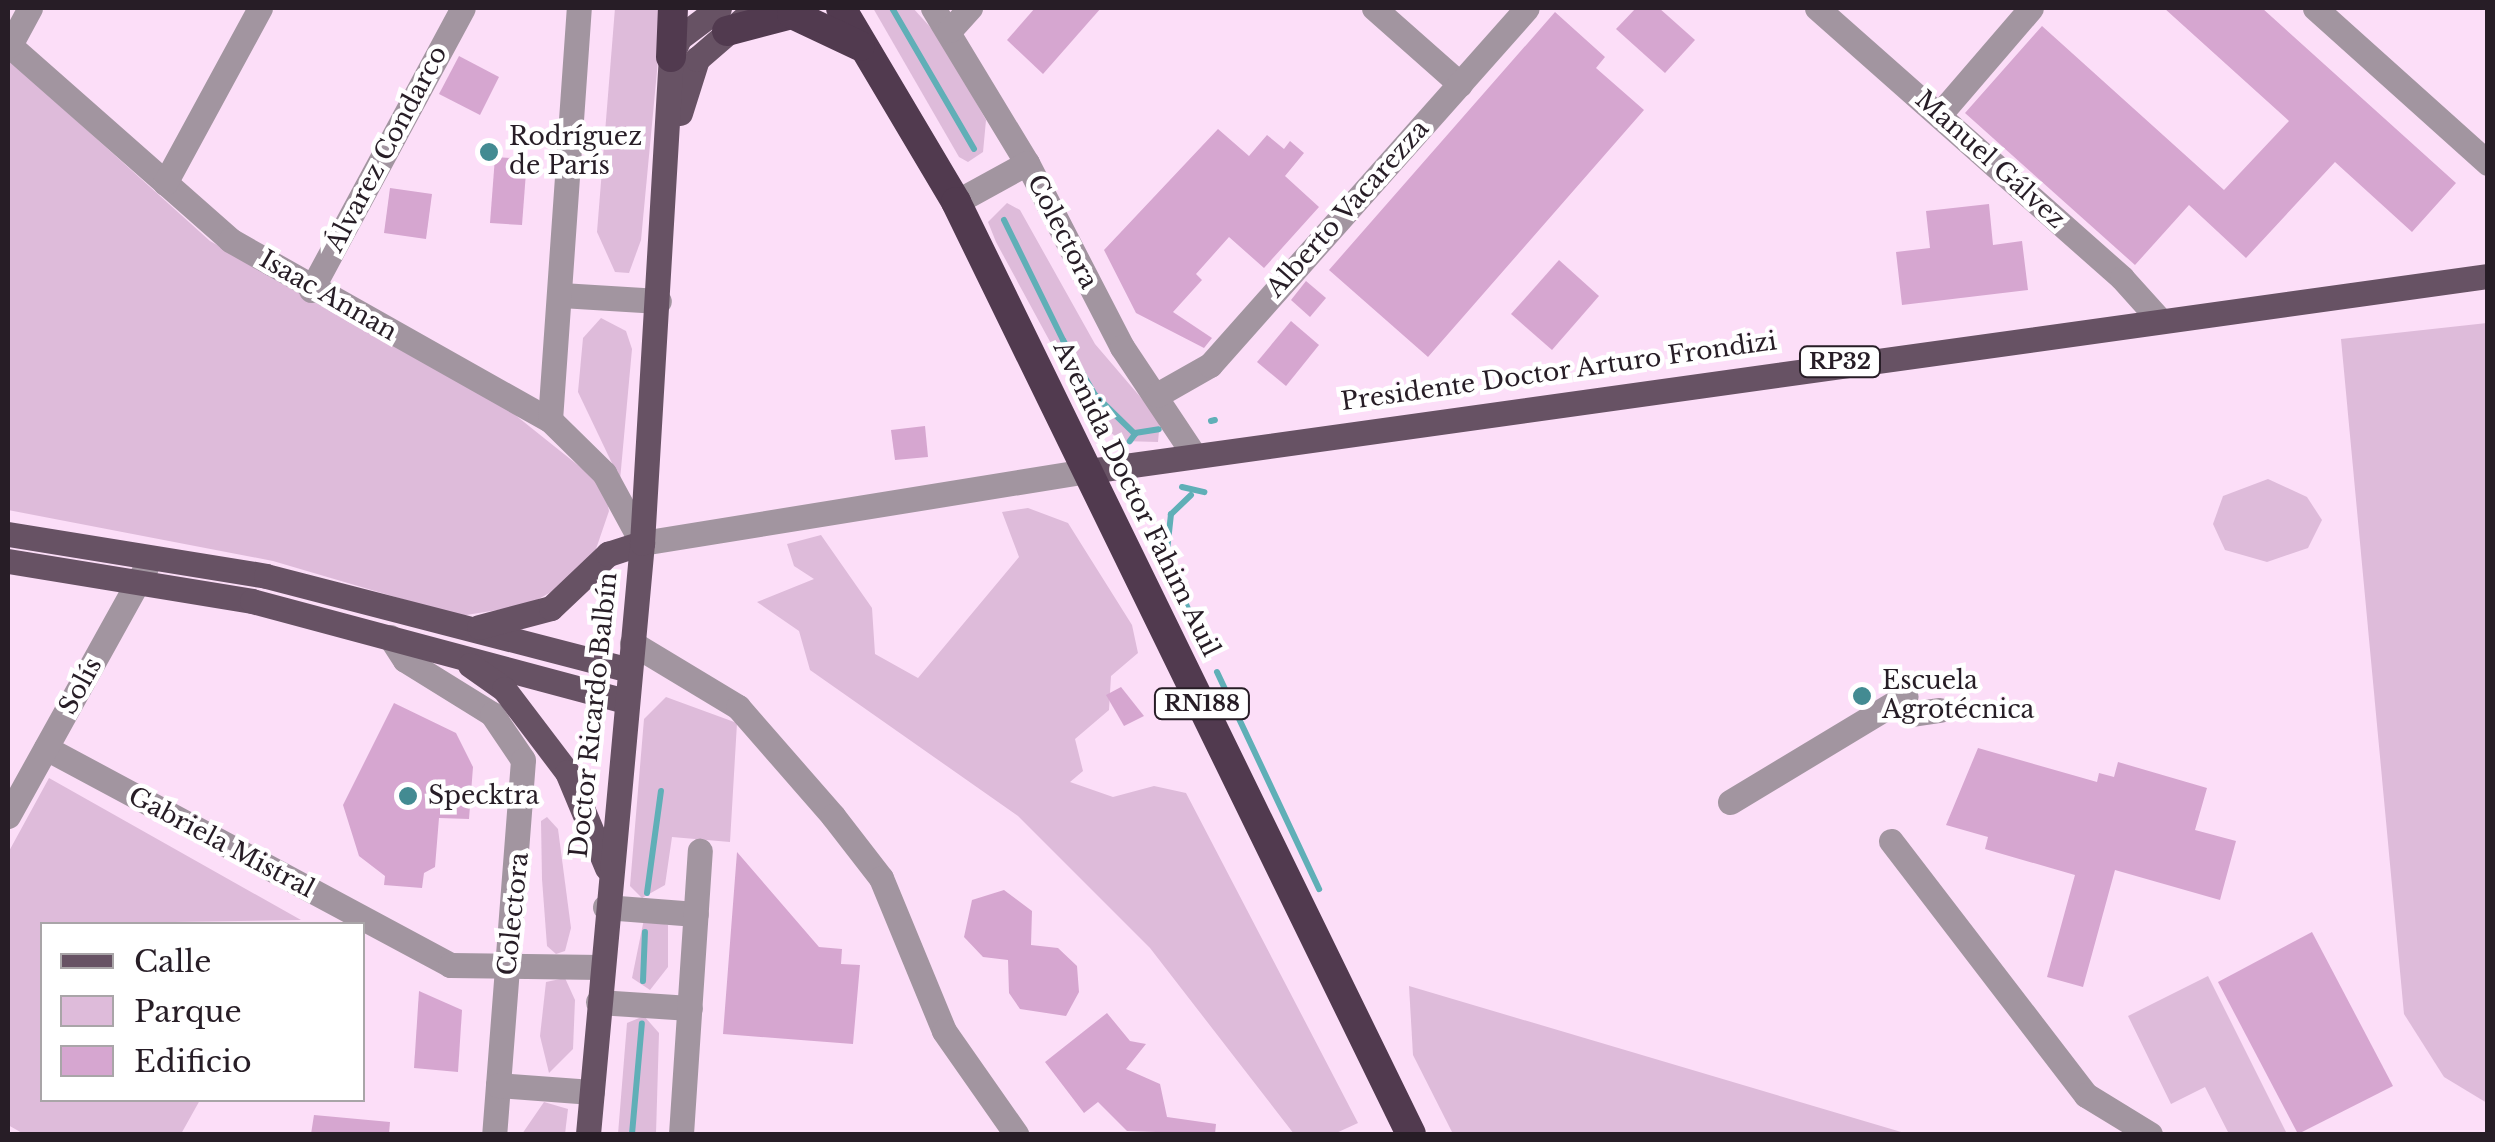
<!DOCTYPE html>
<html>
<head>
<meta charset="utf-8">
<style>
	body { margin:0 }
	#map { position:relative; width:2495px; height:1142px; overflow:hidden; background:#fcdef8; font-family:"Libre Baskerville",serif }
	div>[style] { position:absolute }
	.green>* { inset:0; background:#debbda }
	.stream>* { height:6px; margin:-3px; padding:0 3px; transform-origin:3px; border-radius:3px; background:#60afb7 }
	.building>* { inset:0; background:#d6a6d0 }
	.minor>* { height:25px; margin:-12.5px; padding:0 12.5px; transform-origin:12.5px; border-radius:12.5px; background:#a295a0 }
	.major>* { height:25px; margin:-12.5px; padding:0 12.5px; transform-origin:12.5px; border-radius:12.5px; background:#675264 }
	.highway>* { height:30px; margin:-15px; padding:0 15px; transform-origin:15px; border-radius:15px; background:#513a4f }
	.dots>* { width:28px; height:28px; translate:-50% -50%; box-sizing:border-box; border:5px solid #fff; border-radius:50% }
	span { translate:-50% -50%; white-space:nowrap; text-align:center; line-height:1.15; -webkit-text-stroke:9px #fff; paint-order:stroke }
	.shield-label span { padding:2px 8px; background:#fff; border:2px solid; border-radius:8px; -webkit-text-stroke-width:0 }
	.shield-label { font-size:22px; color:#271d26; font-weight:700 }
	.poi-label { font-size:25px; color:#271d26 }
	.left { translate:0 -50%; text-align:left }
	.street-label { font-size:25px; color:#271d26 }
	.frame { position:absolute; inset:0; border:10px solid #271d26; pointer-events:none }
	.legend { position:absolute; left:40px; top:922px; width:325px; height:180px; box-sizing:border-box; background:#fff; border:2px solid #a9a5a8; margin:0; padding:12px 18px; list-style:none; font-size:30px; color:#271d26 }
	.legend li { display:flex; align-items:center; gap:20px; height:50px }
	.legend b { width:50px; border:2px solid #a9a5a8 }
</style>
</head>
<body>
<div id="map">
	<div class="green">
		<i style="clip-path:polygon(615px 8px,663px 8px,641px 240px,629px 273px,615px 272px,597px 232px)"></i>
		<i style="clip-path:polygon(873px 8px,913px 8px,940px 38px,986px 120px,983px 152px,968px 162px,959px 157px)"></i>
		<i style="clip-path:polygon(8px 59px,210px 241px,504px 406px,604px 486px,609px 511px,596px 549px,567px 583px,528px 605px,460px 616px,273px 561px,8px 510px)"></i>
		<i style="clip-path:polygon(1007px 203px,1020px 210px,1095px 344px,1160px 420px,1158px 442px,1122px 441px,1092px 419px,996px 242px,988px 222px)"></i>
		<i style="clip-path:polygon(601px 318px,626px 331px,632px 349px,620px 480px,578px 392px,583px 338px)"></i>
		<i style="clip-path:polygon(2487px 323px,2488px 323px,2487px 1103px,2444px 1077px,2404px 1014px,2341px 339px)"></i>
		<i style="clip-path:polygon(2268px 479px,2307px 497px,2322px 520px,2308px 548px,2267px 562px,2225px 550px,2213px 524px,2223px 496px)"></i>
		<i style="clip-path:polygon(1028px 508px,1068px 523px,1132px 625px,1138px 653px,1111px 676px,1109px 710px,1075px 739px,1083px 771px,1070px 782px,1113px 797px,1154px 786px,1186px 793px,1358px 1123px,1334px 1134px,1294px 1134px,1150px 948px,1018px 816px,810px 670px,799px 631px,757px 602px,814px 579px,794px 566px,787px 544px,821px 535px,872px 608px,875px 654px,918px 678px,1019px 557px,1002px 512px)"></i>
		<i style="clip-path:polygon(666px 697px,737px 723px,730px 842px,672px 837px,665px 885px,642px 898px,630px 886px,644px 719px)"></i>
		<i style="clip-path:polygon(49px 778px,301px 920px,42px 924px,42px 1100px,200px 1100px,181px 1134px,24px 1134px,8px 1125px,8px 853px)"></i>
		<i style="clip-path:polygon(547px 817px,558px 829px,571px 928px,565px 951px,556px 954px,547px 946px,542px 879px,541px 821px)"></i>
		<i style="clip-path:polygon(644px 919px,668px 925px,668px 967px,650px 990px,632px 978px)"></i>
		<i style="clip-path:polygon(2208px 976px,2287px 1134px,2229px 1134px,2205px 1087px,2171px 1104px,2128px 1016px)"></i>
		<i style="clip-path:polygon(565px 978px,575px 1000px,573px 1049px,549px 1073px,540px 1036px,546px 982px)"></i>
		<i style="clip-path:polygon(1409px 986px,1908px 1134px,1453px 1134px,1413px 1055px)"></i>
		<i style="clip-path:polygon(644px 1016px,659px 1033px,656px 1134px,618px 1134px,627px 1023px)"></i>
		<i style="clip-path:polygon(544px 1102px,568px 1109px,565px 1134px,522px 1134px)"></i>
	</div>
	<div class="stream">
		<i style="left:892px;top:8px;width:163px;rotate:59.8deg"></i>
		<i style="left:1004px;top:220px;width:134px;rotate:63.8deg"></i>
		<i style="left:1063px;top:340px;width:64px;rotate:59.8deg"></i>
		<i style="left:1095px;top:395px;width:56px;rotate:44.3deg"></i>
		<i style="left:1135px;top:434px;width:9px;rotate:126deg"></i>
		<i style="left:1211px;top:421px;width:4px;rotate:-14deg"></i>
		<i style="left:1135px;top:433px;width:24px;rotate:-9deg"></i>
		<i style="left:1182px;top:487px;width:23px;rotate:13deg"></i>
		<i style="left:1191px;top:495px;width:28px;rotate:136deg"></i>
		<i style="left:1171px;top:514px;width:46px;rotate:96.2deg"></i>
		<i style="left:1166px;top:560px;width:90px;rotate:65.7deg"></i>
		<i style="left:1217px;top:672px;width:240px;rotate:64.8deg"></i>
		<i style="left:647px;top:893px;width:103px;rotate:-82.2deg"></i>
		<i style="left:643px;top:981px;width:49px;rotate:-87.7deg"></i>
		<i style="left:632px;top:1134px;width:111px;rotate:-84.9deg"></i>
	</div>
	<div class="building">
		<i style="clip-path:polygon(1035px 8px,1101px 8px,1043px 74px,1007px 40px)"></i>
		<i style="clip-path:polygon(1636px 8px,1659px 8px,1695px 40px,1665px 73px,1616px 29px)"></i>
		<i style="clip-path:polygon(2164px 8px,2262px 8px,2456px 183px,2412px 232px,2335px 162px,2246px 258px,2189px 205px,2135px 265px,1965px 113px,2042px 26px,2224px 190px,2289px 121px)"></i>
		<i style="clip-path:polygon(1555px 12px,1605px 57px,1596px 68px,1644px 110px,1428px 357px,1329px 270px)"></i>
		<i style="clip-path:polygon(459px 56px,499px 77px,480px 115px,439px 94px)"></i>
		<i style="clip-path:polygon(1218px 129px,1249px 156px,1267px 135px,1284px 149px,1290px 141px,1304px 153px,1285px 176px,1319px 207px,1264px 268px,1229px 237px,1196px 274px,1202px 280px,1173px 312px,1212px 338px,1204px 348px,1136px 313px,1104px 250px)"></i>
		<i style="clip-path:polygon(495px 157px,527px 159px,522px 225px,490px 223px)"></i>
		<i style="clip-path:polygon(390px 188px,432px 194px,426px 239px,384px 233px)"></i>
		<i style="clip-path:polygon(1989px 204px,1993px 245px,2022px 241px,2028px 290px,1902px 305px,1896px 252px,1930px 248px,1926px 211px)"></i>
		<i style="clip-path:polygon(1559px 260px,1599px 296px,1552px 350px,1511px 314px)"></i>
		<i style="clip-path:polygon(1306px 281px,1326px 298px,1310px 317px,1291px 300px)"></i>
		<i style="clip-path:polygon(1291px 321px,1319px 345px,1286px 386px,1257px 362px)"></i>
		<i style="clip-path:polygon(925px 426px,928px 457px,895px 460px,891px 430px)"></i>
		<i style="clip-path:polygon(1121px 687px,1144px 716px,1124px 726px,1106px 695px)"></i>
		<i style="clip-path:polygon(394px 703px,456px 733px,473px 767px,469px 819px,439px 818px,435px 867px,424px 873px,422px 888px,384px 885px,385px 876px,359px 856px,343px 805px)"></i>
		<i style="clip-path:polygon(1978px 748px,2097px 782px,2099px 773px,2114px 777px,2118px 762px,2207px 788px,2195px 830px,2236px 841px,2220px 900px,2115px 870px,2083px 987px,2047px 977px,2075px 875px,1985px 849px,1988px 837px,1946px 825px)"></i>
		<i style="clip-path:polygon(737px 852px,819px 947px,842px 949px,841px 964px,860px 965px,853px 1044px,723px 1034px)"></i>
		<i style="clip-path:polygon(1004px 890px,1032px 911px,1031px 945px,1058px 948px,1077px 966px,1079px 992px,1066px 1016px,1020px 1009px,1009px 993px,1008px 960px,983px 957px,964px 937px,972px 900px)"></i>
		<i style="clip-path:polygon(2312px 932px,2393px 1086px,2298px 1134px,2218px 982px)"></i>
		<i style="clip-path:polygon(419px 991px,462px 1010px,458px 1072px,414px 1068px)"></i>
		<i style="clip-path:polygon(1107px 1013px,1130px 1041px,1146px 1044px,1126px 1069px,1160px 1084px,1167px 1117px,1216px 1124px,1215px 1134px,1127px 1131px,1098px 1102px,1084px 1113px,1045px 1062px)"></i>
		<i style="clip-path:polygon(314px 1115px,390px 1122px,389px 1134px,311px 1134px)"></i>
	</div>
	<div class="minor">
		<i style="left:933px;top:8px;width:181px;rotate:58.8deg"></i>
		<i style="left:1027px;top:163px;width:207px;rotate:62.7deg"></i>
		<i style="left:1122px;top:347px;width:130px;rotate:56.3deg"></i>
		<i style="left:1374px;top:8px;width:115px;rotate:41.5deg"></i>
		<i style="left:1817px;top:8px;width:407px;rotate:41.5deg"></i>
		<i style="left:2122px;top:278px;width:54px;rotate:48deg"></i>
		<i style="left:2315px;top:8px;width:232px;rotate:41.9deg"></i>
		<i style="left:950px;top:30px;width:30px;rotate:-48deg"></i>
		<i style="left:8px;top:44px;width:296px;rotate:41.4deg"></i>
		<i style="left:230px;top:240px;width:367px;rotate:29.4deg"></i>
		<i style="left:550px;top:420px;width:76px;rotate:44.5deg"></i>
		<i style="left:604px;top:473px;width:80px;rotate:61.5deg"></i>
		<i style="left:642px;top:543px;width:453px;rotate:-9.2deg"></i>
		<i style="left:10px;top:45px;width:42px;rotate:-61.6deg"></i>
		<i style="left:1939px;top:115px;width:141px;rotate:-49.3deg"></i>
		<i style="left:165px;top:183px;width:199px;rotate:-61.5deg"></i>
		<i style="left:956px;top:202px;width:81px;rotate:-28.8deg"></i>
		<i style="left:311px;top:290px;width:320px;rotate:-61.7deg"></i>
		<i style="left:561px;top:295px;width:98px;rotate:3.5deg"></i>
		<i style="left:1157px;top:395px;width:61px;rotate:-29.5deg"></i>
		<i style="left:1210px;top:365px;width:477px;rotate:-48.4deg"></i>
		<i style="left:550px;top:420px;width:413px;rotate:-86deg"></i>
		<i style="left:390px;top:637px;width:27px;rotate:57deg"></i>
		<i style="left:405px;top:660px;width:102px;rotate:31.8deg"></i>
		<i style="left:492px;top:714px;width:55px;rotate:56deg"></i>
		<i style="left:523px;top:760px;width:375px;rotate:94.4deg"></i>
		<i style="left:632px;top:643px;width:124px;rotate:31.1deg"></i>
		<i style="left:738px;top:707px;width:145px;rotate:48.9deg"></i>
		<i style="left:833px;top:816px;width:78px;rotate:52.3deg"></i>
		<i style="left:881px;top:878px;width:165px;rotate:67.6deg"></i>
		<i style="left:944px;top:1031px;width:126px;rotate:55deg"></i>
		<i style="left:1911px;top:714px;width:29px;rotate:-8deg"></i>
		<i style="left:46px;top:748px;width:459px;rotate:28.2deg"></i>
		<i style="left:450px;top:965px;width:151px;rotate:0.8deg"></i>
		<i style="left:1730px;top:802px;width:205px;rotate:-31.1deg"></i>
		<i style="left:8px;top:816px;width:285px;rotate:-61deg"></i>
		<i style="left:1891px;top:841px;width:320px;rotate:52.5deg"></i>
		<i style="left:2086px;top:1095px;width:75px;rotate:31.4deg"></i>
		<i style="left:605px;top:907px;width:91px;rotate:4.4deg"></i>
		<i style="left:598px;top:1002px;width:92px;rotate:3.7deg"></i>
		<i style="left:498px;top:1085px;width:94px;rotate:4.3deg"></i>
		<i style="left:681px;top:1134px;width:284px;rotate:-86.2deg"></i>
	</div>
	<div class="major">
		<i style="left:680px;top:113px;width:57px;rotate:-72.5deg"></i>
		<i style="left:697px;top:59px;width:78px;rotate:-40.8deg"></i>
		<i style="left:1089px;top:471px;width:1413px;rotate:-7.94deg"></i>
		<i style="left:8px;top:534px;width:261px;rotate:9.2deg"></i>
		<i style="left:266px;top:576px;width:375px;rotate:14.5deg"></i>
		<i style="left:8px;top:561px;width:247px;rotate:9.3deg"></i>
		<i style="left:252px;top:601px;width:387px;rotate:15deg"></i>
		<i style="left:479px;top:627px;width:74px;rotate:-14.8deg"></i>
		<i style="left:551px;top:608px;width:79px;rotate:-43.5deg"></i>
		<i style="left:608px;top:554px;width:36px;rotate:-18deg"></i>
		<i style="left:470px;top:665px;width:42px;rotate:35.2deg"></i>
		<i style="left:504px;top:689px;width:104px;rotate:52.8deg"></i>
		<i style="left:567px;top:772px;width:104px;rotate:67.4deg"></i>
		<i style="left:588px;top:1134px;width:593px;rotate:-84.78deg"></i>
		<i style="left:642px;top:543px;width:487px;rotate:-86.6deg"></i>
		<i style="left:671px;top:57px;width:21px;rotate:-67deg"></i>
		<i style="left:679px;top:38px;width:50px;rotate:-36.9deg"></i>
	</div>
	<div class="highway">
		<i style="left:841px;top:8px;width:226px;rotate:59.3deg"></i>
		<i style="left:956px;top:202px;width:1037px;rotate:63.98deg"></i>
		<i style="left:727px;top:31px;width:67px;rotate:-14.7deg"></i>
		<i style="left:792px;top:14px;width:75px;rotate:25.2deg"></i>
		<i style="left:671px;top:57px;width:49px;rotate:-87.7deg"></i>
	</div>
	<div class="dots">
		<i style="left:489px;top:152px;background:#438b92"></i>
		<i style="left:1862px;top:696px;background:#438b92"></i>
		<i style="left:408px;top:796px;background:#438b92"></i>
	</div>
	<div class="shield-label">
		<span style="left:1840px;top:362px">RP32</span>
		<span style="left:1202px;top:704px">RN188</span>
	</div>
	<div class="poi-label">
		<span class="left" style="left:509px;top:152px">Rodríguez<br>de París</span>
		<span class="left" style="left:1882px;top:696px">Escuela<br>Agrotécnica</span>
		<span class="left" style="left:428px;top:796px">Specktra</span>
	</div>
	<div class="street-label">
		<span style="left:387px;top:149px;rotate:-62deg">Álvarez Condarco</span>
		<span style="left:1990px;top:160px;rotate:42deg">Manuel Gálvez</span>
		<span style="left:1348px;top:209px;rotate:-48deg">Alberto Vacarezza</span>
		<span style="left:1062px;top:232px;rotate:63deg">Colectora</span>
		<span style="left:328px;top:296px;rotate:30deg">Isaac Annan</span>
		<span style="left:1559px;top:372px;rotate:-8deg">Presidente Doctor Arturo Frondizi</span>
		<span style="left:1136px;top:499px;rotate:64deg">Avenida Doctor Fahim Auil</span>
		<span style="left:81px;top:686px;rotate:-61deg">Solís</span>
		<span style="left:594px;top:715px;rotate:-84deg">Doctor Ricardo Balbín</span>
		<span style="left:221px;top:843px;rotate:28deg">Gabriela Mistral</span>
		<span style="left:514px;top:914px;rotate:-84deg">Colectora</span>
	</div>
	<div class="frame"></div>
	<ul class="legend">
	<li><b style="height:12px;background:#675264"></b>Calle</li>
	<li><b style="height:28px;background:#debbda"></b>Parque</li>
	<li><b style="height:28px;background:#d6a6d0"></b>Edificio</li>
	</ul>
</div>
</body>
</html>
